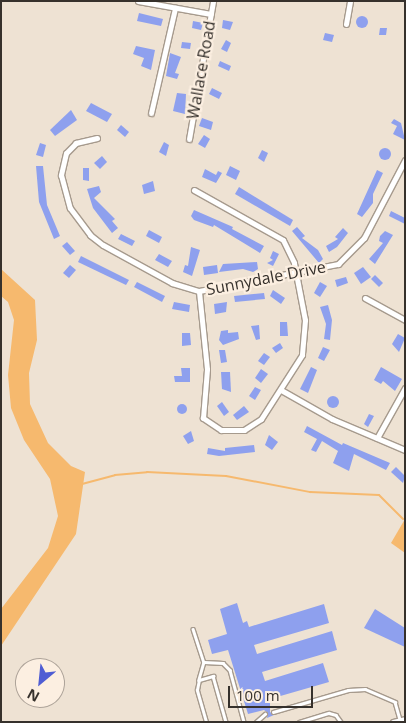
<!DOCTYPE html>
<html>
<head>
<meta charset="utf-8">
<style>
	body { margin:0 }
	#map { position:relative; width:406px; height:723px; overflow:hidden; background:#eee2d3; font-family:"Open Sans",sans-serif }
	div>[style] { position:absolute }
	.water>* { inset:0; background:#f6b96e }
	.stream>* { height:2px; margin:-1px; padding:0 1px; transform-origin:1px; border-radius:1px; background:#f6b96e }
	.building>* { inset:0; background:#8ea0ee }
	.round { border-radius:50% }
	.roads { filter:drop-shadow(1px 0 #a69a8d) drop-shadow(-1px 0 #a69a8d) drop-shadow(0 1px #a69a8d) drop-shadow(0 -1px #a69a8d) }
	.service>* { height:2.5px; margin:-1.25px; padding:0 1.25px; transform-origin:1.25px; border-radius:1.25px; background:#fff }
	.minor>* { height:5px; margin:-2.5px; padding:0 2.5px; transform-origin:2.5px; border-radius:2.5px; background:#fff }
	span { translate:-50% -50%; white-space:nowrap; text-align:center; line-height:1.15; -webkit-text-stroke:4.5px #fcefe1; paint-order:stroke }
	.street-label { font-size:16px; color:#36312c }
	.frame { position:absolute; inset:0; border:2px solid #36312c; pointer-events:none }
	.north { position:absolute; left:15px; top:658px; width:50px; height:50px; box-sizing:border-box; background:#fcefe1; border:1px solid #ada399; border-radius:50%; rotate:208deg; font-size:14px; font-weight:700; line-height:20px; text-align:center; color:#36312c }
	.north::after { content:''; display:block; margin:auto; width:18px; height:22px; background:#4f5dd3; clip-path:polygon(50% 0,100% 100%,50% 72%,0 100%) }
	.scale { position:absolute; left:228px; top:686px; width:85px; height:22px; box-sizing:border-box; border:2px solid #36312c; border-top:0; padding-left:6px; font-size:15px; line-height:18px; white-space:nowrap; color:#36312c; -webkit-text-stroke:4px #fcefe1; paint-order:stroke }
</style>
</head>
<body>
<div id="map">
	<div class="water">
		<i style="clip-path:polygon(1px 269px,35px 300px,37px 340px,29px 373px,30px 404px,48px 443px,71px 466px,85px 472px,76px 534px,1px 646px,1px 609px,48px 548px,58px 516px,50px 479px,24px 440px,11px 408px,8px 375px,14px 320px,8px 302px,1px 296px)"></i>
		<i style="clip-path:polygon(405px 519px,405px 553px,391px 543px)"></i>
	</div>
	<div class="stream">
		<i style="left:82px;top:484px;width:34px;rotate:-15deg"></i>
		<i style="left:115px;top:475px;width:32px;rotate:-5deg"></i>
		<i style="left:147px;top:472px;width:79px;rotate:2.9deg"></i>
		<i style="left:226px;top:476px;width:86px;rotate:10.8deg"></i>
		<i style="left:310px;top:492px;width:69px;rotate:2.5deg"></i>
		<i style="left:379px;top:495px;width:34px;rotate:45deg"></i>
	</div>
	<div class="building">
		<i style="clip-path:polygon(139px 13px,163px 19px,161px 26px,137px 21px)"></i>
		<i class="round" style="left:356px;top:16px;width:12px;height:12px"></i>
		<i style="clip-path:polygon(223px 20px,233px 22px,230px 30px,222px 28px)"></i>
		<i style="clip-path:polygon(193px 21px,203px 23px,201px 30px,192px 28px)"></i>
		<i style="clip-path:polygon(380px 28px,387px 28px,386px 35px,379px 35px)"></i>
		<i style="clip-path:polygon(325px 33px,334px 35px,332px 42px,323px 40px)"></i>
		<i style="clip-path:polygon(226px 40px,231px 43px,227px 52px,221px 49px)"></i>
		<i style="clip-path:polygon(182px 42px,191px 43px,190px 49px,181px 48px)"></i>
		<i style="clip-path:polygon(136px 46px,155px 50px,151px 70px,141px 66px,144px 58px,133px 54px)"></i>
		<i style="clip-path:polygon(170px 53px,181px 57px,175px 73px,179px 74px,177px 79px,166px 76px)"></i>
		<i style="clip-path:polygon(220px 61px,231px 66px,229px 71px,218px 66px)"></i>
		<i style="clip-path:polygon(212px 88px,222px 93px,219px 99px,209px 94px)"></i>
		<i style="clip-path:polygon(177px 93px,186px 94px,185px 114px,173px 111px)"></i>
		<i style="clip-path:polygon(91px 103px,112px 114px,107px 122px,86px 111px)"></i>
		<i style="clip-path:polygon(71px 110px,77px 120px,55px 136px,50px 130px)"></i>
		<i style="clip-path:polygon(202px 118px,213px 122px,211px 130px,199px 126px)"></i>
		<i style="clip-path:polygon(394px 119px,401px 123px,405px 140px,393px 134px,397px 126px,391px 123px)"></i>
		<i style="clip-path:polygon(121px 125px,129px 132px,125px 137px,117px 130px)"></i>
		<i style="clip-path:polygon(204px 135px,210px 139px,205px 148px,198px 144px)"></i>
		<i style="clip-path:polygon(164px 142px,169px 145px,166px 156px,159px 152px)"></i>
		<i style="clip-path:polygon(40px 143px,46px 145px,43px 157px,36px 155px)"></i>
		<i class="round" style="left:379px;top:148px;width:12px;height:12px"></i>
		<i style="clip-path:polygon(262px 150px,268px 153px,264px 162px,258px 158px)"></i>
		<i style="clip-path:polygon(102px 156px,107px 162px,100px 169px,94px 163px)"></i>
		<i style="clip-path:polygon(36px 166px,43px 166px,47px 205px,60px 236px,54px 239px,39px 202px)"></i>
		<i style="clip-path:polygon(230px 166px,240px 171px,236px 180px,226px 175px)"></i>
		<i style="clip-path:polygon(83px 168px,89px 168px,89px 181px,83px 180px)"></i>
		<i style="clip-path:polygon(205px 169px,216px 175px,218px 171px,222px 173px,216px 183px,202px 177px)"></i>
		<i style="clip-path:polygon(377px 170px,383px 173px,373px 194px,373px 203px,362px 217px,357px 214px)"></i>
		<i style="clip-path:polygon(153px 181px,155px 191px,144px 194px,142px 185px)"></i>
		<i style="clip-path:polygon(99px 186px,101px 192px,94px 198px,115px 219px,112px 221px,118px 228px,112px 233px,93px 208px,87px 189px)"></i>
		<i style="clip-path:polygon(239px 187px,293px 220px,290px 226px,235px 194px)"></i>
		<i style="clip-path:polygon(194px 210px,233px 227px,232px 229px,264px 246px,260px 253px,214px 225px,213px 227px,194px 220px,191px 216px)"></i>
		<i style="clip-path:polygon(391px 211px,405px 218px,405px 224px,389px 216px)"></i>
		<i style="clip-path:polygon(297px 227px,305px 236px,302px 238px,318px 250px,323px 259px,319px 263px,292px 231px)"></i>
		<i style="clip-path:polygon(343px 228px,348px 233px,337px 247px,329px 252px,326px 246px,338px 239px,335px 237px)"></i>
		<i style="clip-path:polygon(149px 230px,162px 237px,159px 243px,146px 236px)"></i>
		<i style="clip-path:polygon(385px 231px,393px 235px,375px 264px,369px 259px,383px 243px,379px 241px,380px 236px)"></i>
		<i style="clip-path:polygon(121px 234px,135px 241px,132px 246px,118px 239px)"></i>
		<i style="clip-path:polygon(67px 242px,75px 251px,70px 255px,62px 246px)"></i>
		<i style="clip-path:polygon(191px 247px,200px 250px,192px 276px,183px 272px,185px 265px,188px 266px)"></i>
		<i style="clip-path:polygon(273px 251px,279px 254px,273px 266px,267px 263px,273px 260px,270px 258px)"></i>
		<i style="clip-path:polygon(159px 254px,172px 261px,168px 267px,155px 260px)"></i>
		<i style="clip-path:polygon(81px 256px,129px 280px,126px 285px,78px 262px)"></i>
		<i style="clip-path:polygon(257px 262px,258px 269px,253px 272px,243px 269px,219px 272px,223px 264px)"></i>
		<i style="clip-path:polygon(70px 265px,76px 270px,69px 278px,63px 273px)"></i>
		<i style="clip-path:polygon(217px 265px,218px 273px,204px 275px,203px 267px)"></i>
		<i style="clip-path:polygon(363px 267px,371px 277px,361px 284px,354px 273px)"></i>
		<i style="clip-path:polygon(375px 275px,383px 283px,379px 287px,371px 279px)"></i>
		<i style="clip-path:polygon(346px 277px,348px 283px,337px 287px,335px 280px)"></i>
		<i style="clip-path:polygon(137px 282px,165px 296px,162px 302px,134px 287px)"></i>
		<i style="clip-path:polygon(320px 282px,327px 286px,320px 297px,314px 293px)"></i>
		<i style="clip-path:polygon(273px 290px,285px 298px,281px 304px,270px 296px)"></i>
		<i style="clip-path:polygon(264px 293px,265px 299px,235px 302px,234px 296px)"></i>
		<i style="clip-path:polygon(174px 302px,190px 305px,189px 312px,172px 309px)"></i>
		<i style="clip-path:polygon(227px 302px,226px 312px,215px 314px,214px 304px)"></i>
		<i style="clip-path:polygon(328px 305px,332px 320px,330px 340px,324px 339px,326px 324px,320px 307px)"></i>
		<i style="clip-path:polygon(280px 322px,287px 322px,288px 336px,280px 336px)"></i>
		<i style="clip-path:polygon(259px 325px,260px 339px,256px 340px,251px 326px)"></i>
		<i style="clip-path:polygon(228px 330px,228px 333px,238px 332px,239px 339px,223px 345px,219px 340px,221px 331px)"></i>
		<i style="clip-path:polygon(182px 333px,190px 333px,191px 345px,182px 346px)"></i>
		<i style="clip-path:polygon(398px 334px,405px 338px,399px 352px,392px 344px)"></i>
		<i style="clip-path:polygon(280px 343px,283px 348px,276px 353px,272px 348px)"></i>
		<i style="clip-path:polygon(323px 347px,330px 350px,324px 361px,318px 358px)"></i>
		<i style="clip-path:polygon(219px 350px,225px 350px,227px 362px,221px 363px)"></i>
		<i style="clip-path:polygon(264px 353px,270px 357px,264px 365px,258px 361px)"></i>
		<i style="clip-path:polygon(311px 367px,317px 370px,308px 393px,300px 389px)"></i>
		<i style="clip-path:polygon(381px 367px,402px 379px,395px 391px,383px 381px,381px 384px,374px 380px)"></i>
		<i style="clip-path:polygon(181px 368px,190px 368px,190px 382px,175px 382px,174px 376px,182px 376px)"></i>
		<i style="clip-path:polygon(261px 369px,268px 374px,261px 383px,255px 378px)"></i>
		<i style="clip-path:polygon(221px 372px,230px 372px,231px 392px,222px 389px)"></i>
		<i style="clip-path:polygon(255px 387px,261px 390px,255px 400px,249px 396px)"></i>
		<i class="round" style="left:327px;top:396px;width:12px;height:12px"></i>
		<i style="clip-path:polygon(222px 402px,229px 412px,224px 416px,217px 406px)"></i>
		<i class="round" style="left:177px;top:404px;width:10px;height:10px"></i>
		<i style="clip-path:polygon(244px 406px,249px 412px,237px 420px,233px 415px)"></i>
		<i style="clip-path:polygon(369px 414px,374px 416px,368px 427px,364px 424px)"></i>
		<i style="clip-path:polygon(307px 426px,342px 445px,343px 443px,390px 463px,386px 470px,354px 454px,349px 471px,333px 463px,338px 451px,322px 441px,316px 452px,311px 450px,317px 439px,304px 432px)"></i>
		<i style="clip-path:polygon(191px 431px,194px 441px,188px 444px,183px 436px)"></i>
		<i style="clip-path:polygon(269px 435px,278px 442px,272px 450px,265px 445px)"></i>
		<i style="clip-path:polygon(254px 445px,255px 452px,219px 456px,207px 454px,208px 448px,225px 451px,225px 448px)"></i>
		<i style="clip-path:polygon(396px 467px,405px 476px,403px 483px,391px 472px)"></i>
		<i style="clip-path:polygon(237px 603px,243px 623px,247px 621px,249px 627px,324px 604px,329px 623px,254px 645px,257px 654px,332px 631px,337px 650px,262px 672px,265px 681px,323px 663px,329px 682px,270px 699px,270px 712px,274px 715px,267px 718px,268px 713px,264px 710px,248px 714px,228px 650px,212px 654px,208px 640px,227px 634px,220px 609px)"></i>
		<i style="clip-path:polygon(375px 609px,405px 628px,405px 647px,364px 628px)"></i>
	</div>
	<div class="roads">
		<div class="service">
			<i style="left:193px;top:629px;width:35px;rotate:72deg"></i>
			<i style="left:204px;top:662px;width:19px;rotate:106deg"></i>
			<i style="left:204px;top:662px;width:19px;rotate:3deg"></i>
			<i style="left:223px;top:663px;width:10px;rotate:45deg"></i>
			<i style="left:230px;top:670px;width:54px;rotate:74.9deg"></i>
			<i style="left:273px;top:712px;width:78px;rotate:-16.3deg"></i>
			<i style="left:348px;top:690px;width:17px;rotate:-3deg"></i>
			<i style="left:365px;top:689px;width:33px;rotate:23deg"></i>
			<i style="left:395px;top:702px;width:19px;rotate:74deg"></i>
			<i style="left:206px;top:722px;width:33px;rotate:-106deg"></i>
			<i style="left:197px;top:690px;width:10px;rotate:-79deg"></i>
			<i style="left:199px;top:680px;width:15px;rotate:-16deg"></i>
			<i style="left:213px;top:676px;width:48px;rotate:74.2deg"></i>
			<i style="left:256px;top:722px;width:12px;rotate:-42deg"></i>
			<i style="left:299px;top:722px;width:31px;rotate:-17deg"></i>
			<i style="left:329px;top:713px;width:7px;rotate:16deg"></i>
			<i style="left:336px;top:715px;width:9px;rotate:54deg"></i>
		</div>
		<div class="minor">
			<i style="left:138px;top:1px;width:74px;rotate:10.1deg"></i>
			<i style="left:346px;top:24px;width:23px;rotate:-80deg"></i>
			<i style="left:151px;top:113px;width:108px;rotate:-77.1deg"></i>
			<i style="left:97px;top:138px;width:22px;rotate:167deg"></i>
			<i style="left:76px;top:143px;width:14px;rotate:135deg"></i>
			<i style="left:66px;top:153px;width:23px;rotate:103deg"></i>
			<i style="left:61px;top:175px;width:34px;rotate:75deg"></i>
			<i style="left:70px;top:208px;width:34px;rotate:53deg"></i>
			<i style="left:90px;top:235px;width:16px;rotate:38deg"></i>
			<i style="left:103px;top:245px;width:79px;rotate:28.8deg"></i>
			<i style="left:172px;top:283px;width:28px;rotate:17deg"></i>
			<i style="left:199px;top:291px;width:142px;rotate:-11deg"></i>
			<i style="left:338px;top:264px;width:37px;rotate:-45deg"></i>
			<i style="left:364px;top:238px;width:88px;rotate:-62.3deg"></i>
			<i style="left:189px;top:139px;width:140px;rotate:-80.1deg"></i>
			<i style="left:194px;top:190px;width:102px;rotate:29.3deg"></i>
			<i style="left:283px;top:240px;width:25px;rotate:64deg"></i>
			<i style="left:294px;top:263px;width:58px;rotate:79.1deg"></i>
			<i style="left:305px;top:320px;width:35px;rotate:95deg"></i>
			<i style="left:302px;top:355px;width:76px;rotate:122.6deg"></i>
			<i style="left:261px;top:419px;width:20px;rotate:147deg"></i>
			<i style="left:244px;top:430px;width:23px;rotate:180deg"></i>
			<i style="left:221px;top:430px;width:22px;rotate:-146deg"></i>
			<i style="left:203px;top:418px;width:49px;rotate:-85.3deg"></i>
			<i style="left:207px;top:369px;width:78px;rotate:-95.9deg"></i>
			<i style="left:365px;top:298px;width:46px;rotate:28.8deg"></i>
			<i style="left:281px;top:390px;width:59px;rotate:29.6deg"></i>
			<i style="left:332px;top:419px;width:79px;rotate:23deg"></i>
			<i style="left:377px;top:438px;width:57px;rotate:-60.8deg"></i>
			<i style="left:393px;top:722px;width:12px;rotate:-14deg"></i>
		</div>
	</div>
	<div class="street-label">
		<span style="left:201px;top:70px;rotate:-80deg">Wallace Road</span>
		<span style="left:266px;top:278px;rotate:-11deg">Sunnydale Drive</span>
	</div>
	<div class="frame"></div>
	<div class="north">N</div>
	<div class="scale">100 m</div>
</div>
</body>
</html>
